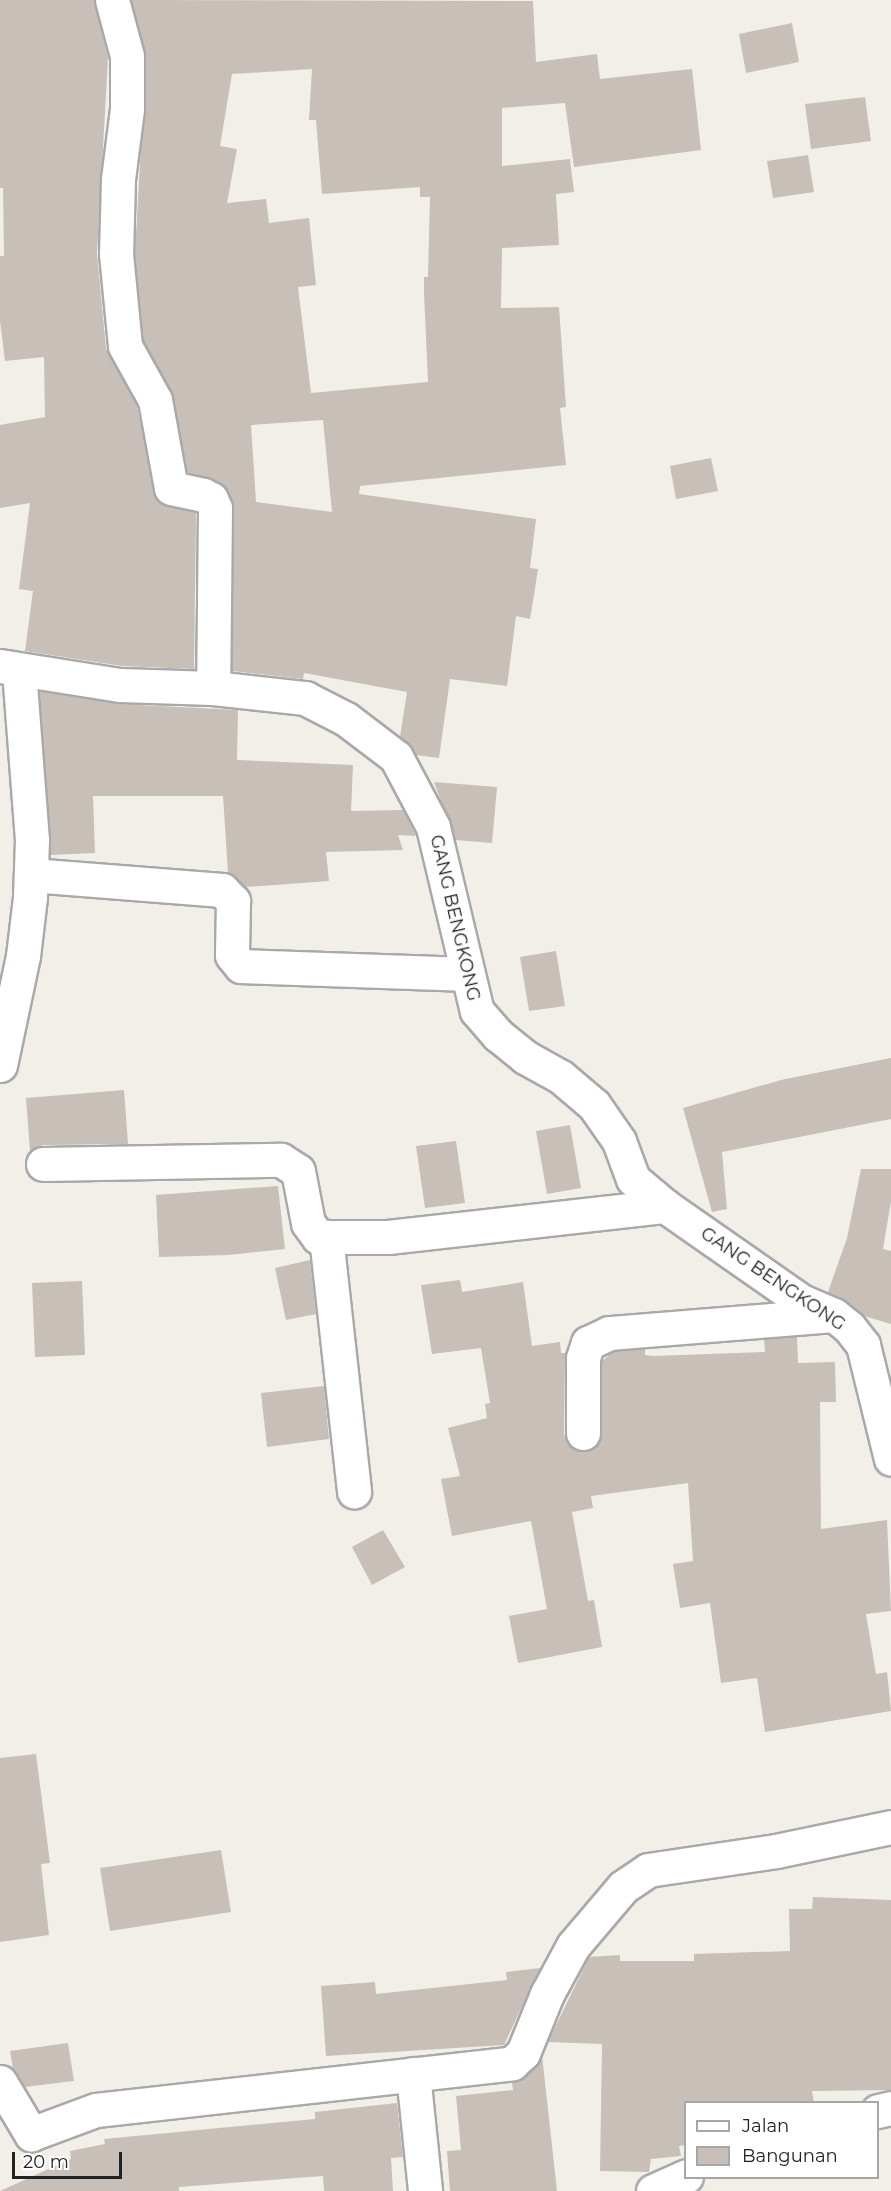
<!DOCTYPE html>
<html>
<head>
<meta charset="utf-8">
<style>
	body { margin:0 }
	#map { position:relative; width:891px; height:2191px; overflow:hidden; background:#f2efe9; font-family:Montserrat,sans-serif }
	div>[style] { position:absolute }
	.building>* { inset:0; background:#c7bfb8 }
	.roads { filter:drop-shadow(2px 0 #a9a9a9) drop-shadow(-2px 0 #a9a9a9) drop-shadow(0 2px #a9a9a9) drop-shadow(0 -2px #a9a9a9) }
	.minor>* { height:33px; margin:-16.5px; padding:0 16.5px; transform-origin:16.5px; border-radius:16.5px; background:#fff }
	span { translate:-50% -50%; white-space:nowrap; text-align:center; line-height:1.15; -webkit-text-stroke:4.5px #fff; paint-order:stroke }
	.street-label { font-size:18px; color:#222 }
	.legend { position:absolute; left:684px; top:2101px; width:195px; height:78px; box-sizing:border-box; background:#fff; border:2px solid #a7a7a7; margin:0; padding:8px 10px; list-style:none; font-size:18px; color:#222 }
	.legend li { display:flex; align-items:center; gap:12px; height:30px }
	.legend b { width:30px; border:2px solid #a7a7a7 }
	.scale { position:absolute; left:12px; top:2152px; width:110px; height:27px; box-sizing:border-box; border:3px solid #222; border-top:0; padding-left:8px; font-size:18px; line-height:21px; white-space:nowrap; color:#222; -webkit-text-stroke:4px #fff; paint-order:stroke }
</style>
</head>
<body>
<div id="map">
	<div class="building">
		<i style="clip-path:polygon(0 0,94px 0,108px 58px,97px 254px,106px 348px,137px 406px,157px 500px,196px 513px,194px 669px,122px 666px,25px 651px,33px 591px,19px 589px,30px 503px,0 508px,0 425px,45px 417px,44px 357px,5px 361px,0 321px,0 256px,4px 256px,3px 188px,0 188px)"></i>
		<i style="clip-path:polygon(evenodd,131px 0,533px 1px,536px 62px,597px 54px,600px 79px,692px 69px,701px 150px,574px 167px,565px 103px,502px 108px,502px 166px,570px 159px,574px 192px,556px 194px,559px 245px,502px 248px,501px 308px,559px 307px,566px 407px,560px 408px,566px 465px,360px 486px,359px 494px,536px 519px,530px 568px,538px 569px,534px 595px,530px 619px,516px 616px,507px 686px,450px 679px,439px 758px,416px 755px,400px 737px,407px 692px,304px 673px,303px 679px,232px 671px,232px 501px,219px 482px,187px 472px,173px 396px,143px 340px,135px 253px,146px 56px,131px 0,312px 69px,309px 120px,316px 120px,322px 194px,420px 187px,420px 197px,430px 197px,428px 277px,424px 277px,424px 293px,428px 382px,311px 393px,298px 287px,316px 285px,309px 218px,269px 223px,266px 199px,227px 203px,237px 149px,220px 146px,232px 74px,312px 69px,131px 0,323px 420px,332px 512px,256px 502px,251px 425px,323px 420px)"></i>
		<i style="clip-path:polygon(792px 23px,799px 62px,746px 73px,739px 34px)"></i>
		<i style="clip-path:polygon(865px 97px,871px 141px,811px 149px,805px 104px)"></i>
		<i style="clip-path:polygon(808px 155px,814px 192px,773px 198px,767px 161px)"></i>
		<i style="clip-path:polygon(711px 458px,718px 491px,676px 499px,670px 466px)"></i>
		<i style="clip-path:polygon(39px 691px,119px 704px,238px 710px,237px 760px,353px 765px,351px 811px,403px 810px,416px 836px,398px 835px,403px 850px,326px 852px,329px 881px,246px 887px,228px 873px,223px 796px,93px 796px,95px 853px,50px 855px)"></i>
		<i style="clip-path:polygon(434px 782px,497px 787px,492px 843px,455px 840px)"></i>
		<i style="clip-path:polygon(556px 951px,565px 1006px,529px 1011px,520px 957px)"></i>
		<i style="clip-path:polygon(891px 1058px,891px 1119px,722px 1152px,727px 1209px,712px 1212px,683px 1108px,781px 1080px)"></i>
		<i style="clip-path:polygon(124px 1090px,128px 1144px,43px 1145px,30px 1151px,26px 1098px)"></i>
		<i style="clip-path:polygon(570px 1125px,581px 1188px,547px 1194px,536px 1131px)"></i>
		<i style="clip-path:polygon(456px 1141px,465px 1203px,425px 1208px,416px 1146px)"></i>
		<i style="clip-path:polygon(861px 1169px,891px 1169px,891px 1201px,883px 1249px,891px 1251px,891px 1324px,864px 1316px,828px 1292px,847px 1238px)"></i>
		<i style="clip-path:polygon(278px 1186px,285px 1249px,228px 1255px,159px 1257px,156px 1195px)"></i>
		<i style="clip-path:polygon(310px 1260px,316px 1314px,286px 1320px,275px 1268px)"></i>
		<i style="clip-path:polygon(460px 1280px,462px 1292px,523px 1282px,532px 1346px,560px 1342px,561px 1353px,565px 1353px,564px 1434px,567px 1443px,582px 1452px,599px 1442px,602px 1361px,614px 1351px,645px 1349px,645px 1355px,653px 1356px,765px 1352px,764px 1339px,797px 1337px,798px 1363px,835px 1362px,836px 1402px,820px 1402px,821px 1529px,887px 1520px,891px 1611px,866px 1614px,876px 1674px,887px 1672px,891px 1711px,765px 1732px,757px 1678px,721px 1683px,710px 1603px,680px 1608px,673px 1564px,693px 1561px,688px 1483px,591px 1496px,593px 1508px,572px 1512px,588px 1601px,594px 1600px,602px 1647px,518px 1663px,509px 1616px,547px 1609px,531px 1521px,452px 1536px,441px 1479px,460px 1476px,448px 1428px,487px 1418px,485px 1404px,490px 1403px,481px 1348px,432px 1354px,421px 1285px)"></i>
		<i style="clip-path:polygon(82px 1281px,85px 1355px,35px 1357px,32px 1283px)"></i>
		<i style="clip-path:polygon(324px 1386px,329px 1439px,267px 1447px,261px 1393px)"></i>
		<i style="clip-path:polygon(383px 1530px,405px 1567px,372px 1585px,352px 1547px)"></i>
		<i style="clip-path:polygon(36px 1754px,50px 1863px,41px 1864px,49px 1935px,0 1942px,0 1758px)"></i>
		<i style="clip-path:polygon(221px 1850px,231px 1912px,110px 1931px,100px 1868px)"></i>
		<i style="clip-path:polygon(813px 1897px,891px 1900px,891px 2090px,812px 2091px,814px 2103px,686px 2103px,686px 2145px,679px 2146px,681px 2156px,651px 2159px,649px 2172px,600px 2171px,602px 2044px,548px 2042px,589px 1957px,620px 1955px,620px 1961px,694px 1961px,694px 1954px,790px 1951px,789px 1909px,812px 1909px)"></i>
		<i style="clip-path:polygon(540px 1968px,504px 2045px,326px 2056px,321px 1986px,375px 1982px,376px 1994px,507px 1980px,506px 1972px)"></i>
		<i style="clip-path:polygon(68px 2043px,74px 2081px,25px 2087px,13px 2069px,10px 2051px)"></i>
		<i style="clip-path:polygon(542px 2055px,557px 2191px,450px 2191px,447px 2151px,461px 2150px,456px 2096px,513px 2090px,512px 2082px,525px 2077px)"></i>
		<i style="clip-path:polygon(397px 2103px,403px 2157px,391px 2158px,393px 2191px,324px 2191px,323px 2176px,179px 2187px,179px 2191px,0 2191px,71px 2159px,70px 2151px,105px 2144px,104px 2139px,315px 2119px,315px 2112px)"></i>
	</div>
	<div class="roads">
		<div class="minor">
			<i style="left:112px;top:0;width:58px;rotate:75deg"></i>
			<i style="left:127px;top:56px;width:53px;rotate:90deg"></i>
			<i style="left:127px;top:109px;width:71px;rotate:97.3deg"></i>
			<i style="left:118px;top:179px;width:75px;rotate:91.5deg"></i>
			<i style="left:116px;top:254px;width:92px;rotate:84.4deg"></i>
			<i style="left:125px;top:346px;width:62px;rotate:60.9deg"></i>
			<i style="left:155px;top:400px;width:89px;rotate:79.7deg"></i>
			<i style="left:171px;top:488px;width:33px;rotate:12deg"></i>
			<i style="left:203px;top:495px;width:9px;rotate:27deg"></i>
			<i style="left:211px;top:499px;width:10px;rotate:66deg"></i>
			<i style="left:215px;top:508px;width:180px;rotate:90.6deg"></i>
			<i style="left:0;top:666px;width:121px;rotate:9deg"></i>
			<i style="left:120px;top:685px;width:93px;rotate:1.8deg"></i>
			<i style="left:213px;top:688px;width:93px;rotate:6.2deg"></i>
			<i style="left:305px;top:698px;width:46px;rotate:27.1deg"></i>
			<i style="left:346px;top:719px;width:63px;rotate:37.2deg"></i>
			<i style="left:396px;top:757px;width:79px;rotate:62.1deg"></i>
			<i style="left:433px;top:827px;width:189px;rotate:76.6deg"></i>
			<i style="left:477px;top:1011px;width:32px;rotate:49deg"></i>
			<i style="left:498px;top:1035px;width:35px;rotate:39deg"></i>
			<i style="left:525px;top:1057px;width:41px;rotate:29.1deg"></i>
			<i style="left:561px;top:1077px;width:43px;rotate:40.3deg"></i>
			<i style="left:594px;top:1105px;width:44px;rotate:55.2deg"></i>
			<i style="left:619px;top:1141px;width:40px;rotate:69.8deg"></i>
			<i style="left:633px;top:1179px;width:42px;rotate:40.2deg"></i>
			<i style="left:665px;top:1206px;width:166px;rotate:34.9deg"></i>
			<i style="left:801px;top:1301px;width:36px;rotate:23deg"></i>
			<i style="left:834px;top:1315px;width:19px;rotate:39deg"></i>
			<i style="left:849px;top:1327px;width:23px;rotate:52deg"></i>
			<i style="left:863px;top:1345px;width:117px;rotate:76.2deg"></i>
			<i style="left:31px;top:875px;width:192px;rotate:4.5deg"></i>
			<i style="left:222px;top:890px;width:16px;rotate:45deg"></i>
			<i style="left:233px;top:901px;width:54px;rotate:91.1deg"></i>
			<i style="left:232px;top:955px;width:14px;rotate:51deg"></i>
			<i style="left:241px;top:966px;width:225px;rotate:2deg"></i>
			<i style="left:0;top:1065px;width:111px;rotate:-78.1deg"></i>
			<i style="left:23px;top:956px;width:59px;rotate:-83.2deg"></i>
			<i style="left:30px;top:897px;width:57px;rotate:-88deg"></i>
			<i style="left:32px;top:840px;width:170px;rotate:-94.4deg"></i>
			<i style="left:43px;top:1164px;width:238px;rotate:-1deg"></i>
			<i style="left:281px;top:1160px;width:20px;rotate:33deg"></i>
			<i style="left:298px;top:1171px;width:53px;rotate:79.1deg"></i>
			<i style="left:308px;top:1223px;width:17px;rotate:54deg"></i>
			<i style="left:318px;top:1237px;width:70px"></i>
			<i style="left:388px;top:1237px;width:279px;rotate:-6.4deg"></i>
			<i style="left:326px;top:1237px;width:256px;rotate:83.7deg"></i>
			<i style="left:583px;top:1433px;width:75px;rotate:-90deg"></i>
			<i style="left:583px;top:1358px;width:16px;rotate:-72deg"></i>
			<i style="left:588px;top:1343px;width:23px;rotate:-25deg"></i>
			<i style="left:609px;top:1333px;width:224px;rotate:-4.6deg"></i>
			<i style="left:413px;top:2074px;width:118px;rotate:84.1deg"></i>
			<i style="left:0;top:2082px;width:61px;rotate:59.2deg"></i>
			<i style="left:31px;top:2134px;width:69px;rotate:-20.3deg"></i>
			<i style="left:96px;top:2110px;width:419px;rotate:-6.4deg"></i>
			<i style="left:512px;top:2063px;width:15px;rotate:-42deg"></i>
			<i style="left:523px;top:2053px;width:64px;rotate:-67.9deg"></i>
			<i style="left:547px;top:1994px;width:55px;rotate:-61.6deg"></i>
			<i style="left:573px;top:1946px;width:77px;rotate:-49.7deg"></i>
			<i style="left:623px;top:1887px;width:30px;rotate:-34deg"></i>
			<i style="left:648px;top:1870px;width:129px;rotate:-8.4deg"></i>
			<i style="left:776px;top:1851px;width:117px;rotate:-11.8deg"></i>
			<i style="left:878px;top:2111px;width:13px;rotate:-13deg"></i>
			<i style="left:653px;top:2191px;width:36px;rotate:-24deg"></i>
		</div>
	</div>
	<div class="street-label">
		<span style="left:455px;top:918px;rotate:77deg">GANG BENGKONG</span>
		<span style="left:773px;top:1279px;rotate:34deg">GANG BENGKONG</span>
	</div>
	<ul class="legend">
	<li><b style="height:8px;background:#fff"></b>Jalan</li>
	<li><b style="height:16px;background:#c7bfb8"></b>Bangunan</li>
	</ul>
	<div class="scale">20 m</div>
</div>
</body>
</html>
